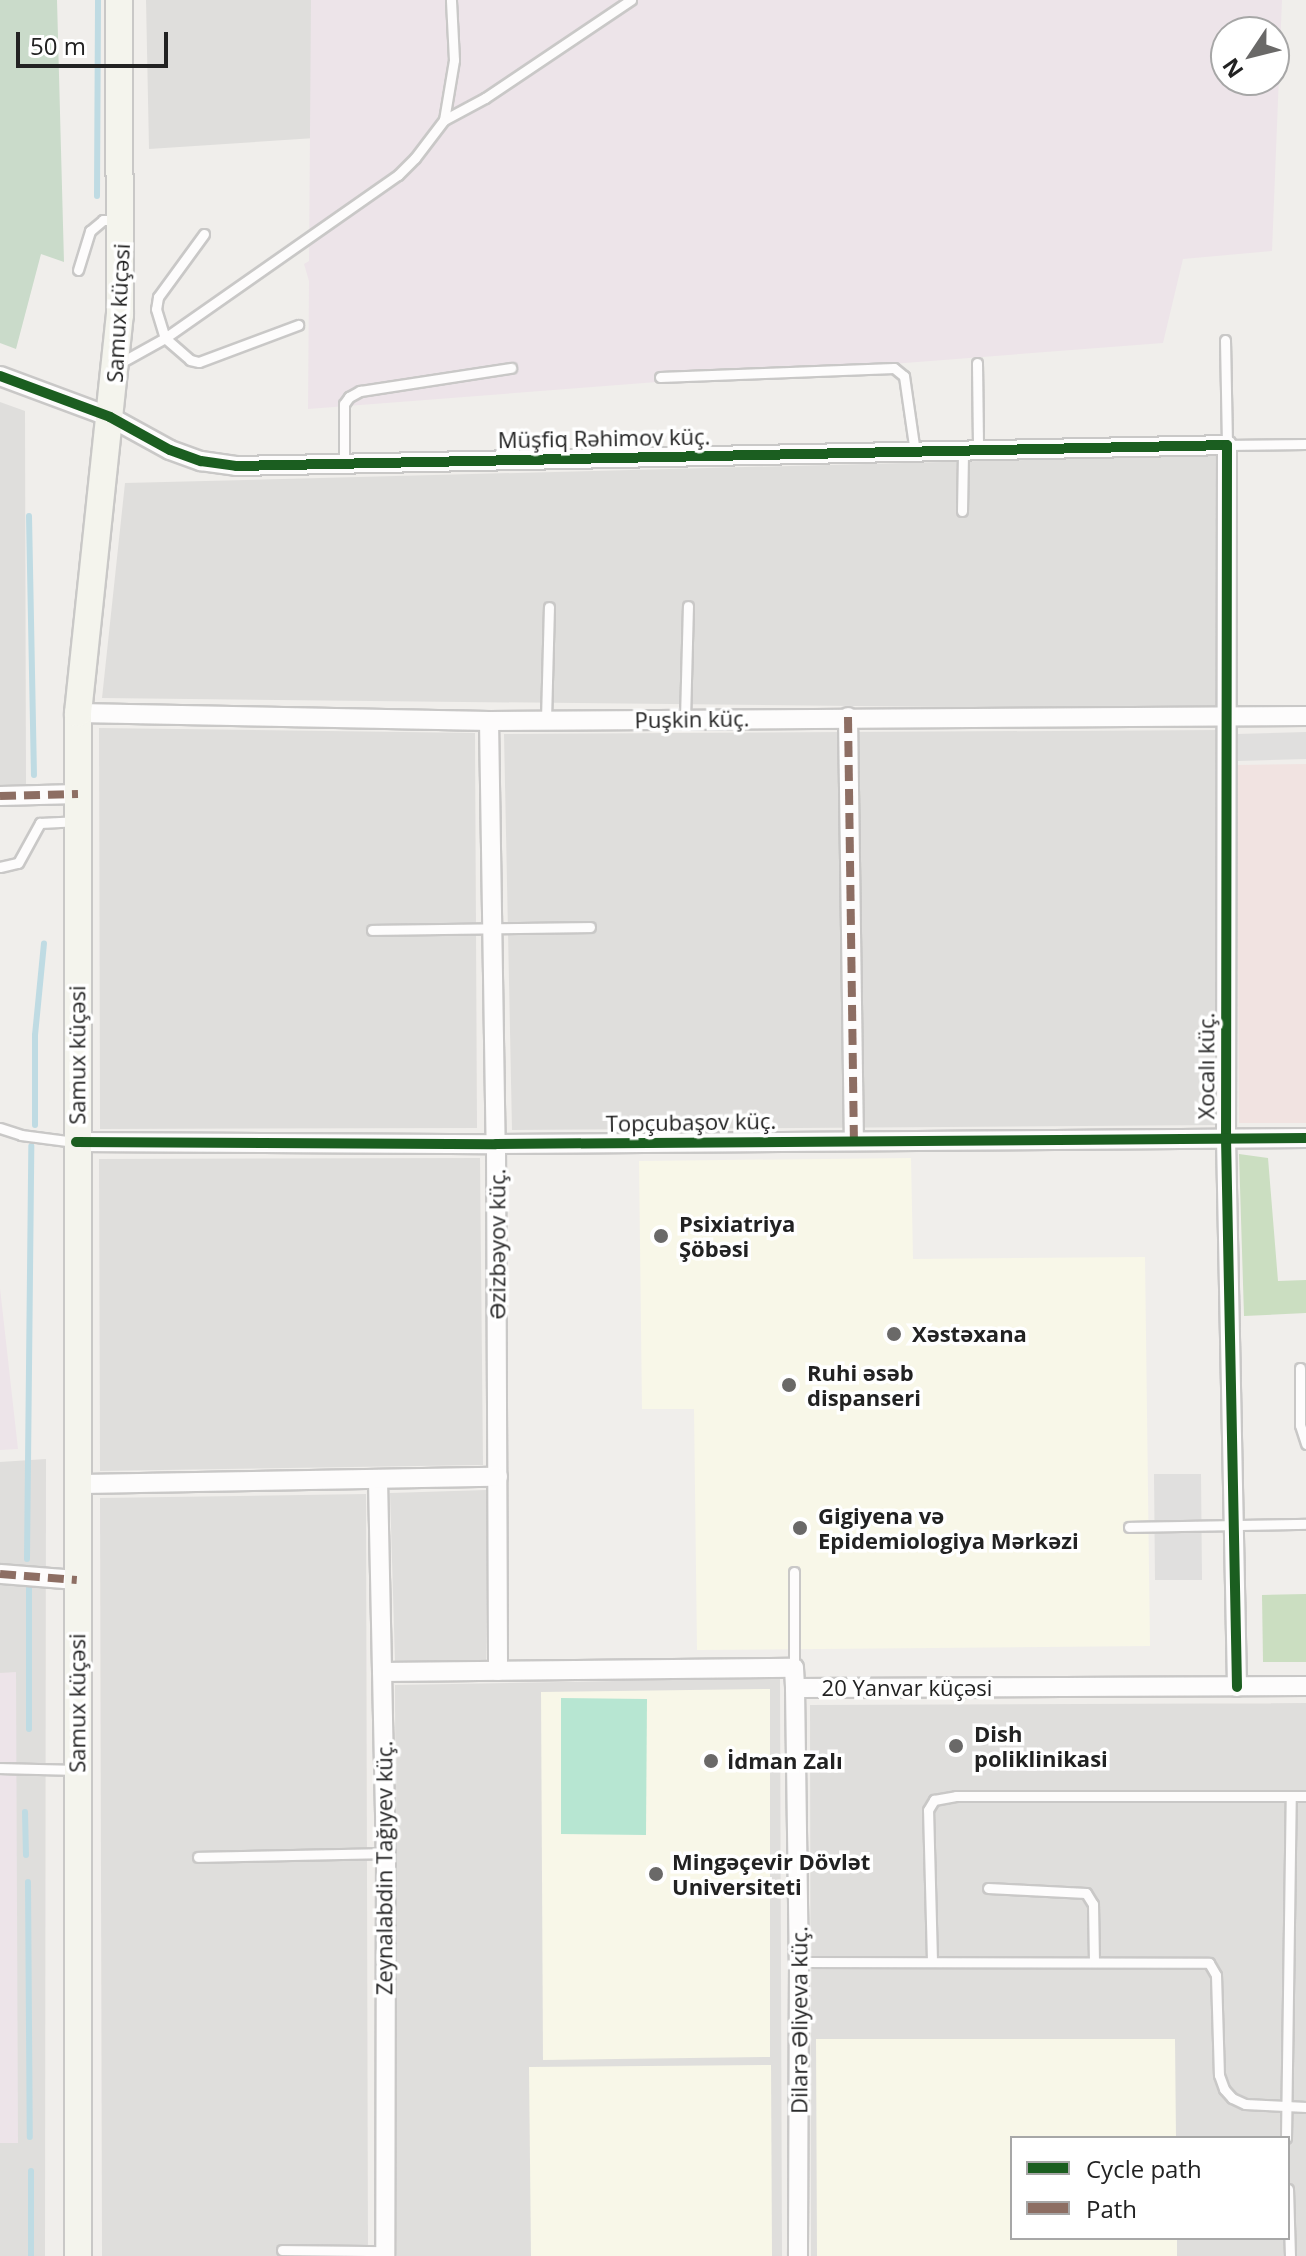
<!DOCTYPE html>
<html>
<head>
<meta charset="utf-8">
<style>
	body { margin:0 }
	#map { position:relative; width:1306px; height:2256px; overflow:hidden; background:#f0eeeb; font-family:"Open Sans",sans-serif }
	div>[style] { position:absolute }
	.residential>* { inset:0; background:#dfdedc }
	.commercial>* { inset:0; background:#f1e3e1 }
	.industrial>* { inset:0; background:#ede4e9 }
	.education>* { inset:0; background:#f8f7e8 }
	.forest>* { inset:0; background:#cbdec1 }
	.cemetery>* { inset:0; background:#cadbca }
	.pitch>* { inset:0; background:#b7e6d2 }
	.parking>* { inset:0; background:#e0dfde }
	.stream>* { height:6px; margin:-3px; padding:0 3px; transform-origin:3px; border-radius:3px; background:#bfdbe3 }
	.roads { filter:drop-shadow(2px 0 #c9c8c7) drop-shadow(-2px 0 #c9c8c7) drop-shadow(0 2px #c9c8c7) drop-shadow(0 -2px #c9c8c7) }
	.service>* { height:9px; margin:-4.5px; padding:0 4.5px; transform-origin:4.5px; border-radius:4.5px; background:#fdfcfc }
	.minor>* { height:18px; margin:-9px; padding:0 9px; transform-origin:9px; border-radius:9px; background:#fdfcfc }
	.secondary>* { height:26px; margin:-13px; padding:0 13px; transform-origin:13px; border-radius:13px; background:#f4f4ed }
	.quiet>* { height:8px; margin-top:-4px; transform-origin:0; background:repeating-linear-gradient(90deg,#8d6e63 0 16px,transparent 0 24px) }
	.cycleway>* { height:10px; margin:-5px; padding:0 5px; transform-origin:5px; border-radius:5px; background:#1b5e20 }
	.dots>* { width:22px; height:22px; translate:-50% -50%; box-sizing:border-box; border:4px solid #fff; border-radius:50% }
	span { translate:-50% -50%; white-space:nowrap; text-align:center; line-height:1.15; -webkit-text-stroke:7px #fff; paint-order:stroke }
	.street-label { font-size:22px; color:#222 }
	.poi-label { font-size:22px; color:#222; font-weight:700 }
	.left { translate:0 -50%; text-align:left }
	.legend { position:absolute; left:1010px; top:2136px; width:280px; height:104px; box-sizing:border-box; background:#fff; border:2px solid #a7a7a7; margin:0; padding:10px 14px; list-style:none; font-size:24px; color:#222 }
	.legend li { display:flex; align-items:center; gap:16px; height:40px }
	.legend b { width:40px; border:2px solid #a7a7a7 }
	.north { position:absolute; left:1210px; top:16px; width:80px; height:80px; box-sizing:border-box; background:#fff; border:2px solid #a7a7a7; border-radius:50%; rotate:235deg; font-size:22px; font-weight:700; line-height:32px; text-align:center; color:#222 }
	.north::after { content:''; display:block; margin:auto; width:28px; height:36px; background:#6a6968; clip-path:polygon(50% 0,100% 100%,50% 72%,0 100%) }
	.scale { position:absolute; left:16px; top:32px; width:152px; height:36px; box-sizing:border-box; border:4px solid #222; border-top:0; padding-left:10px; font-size:24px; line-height:28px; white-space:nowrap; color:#222; -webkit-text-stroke:6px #fff; paint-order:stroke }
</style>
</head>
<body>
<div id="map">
	<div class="residential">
		<i style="clip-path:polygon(146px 0,434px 0,315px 138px,149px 149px)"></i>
		<i style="clip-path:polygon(0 402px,25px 411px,26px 784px,0 785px)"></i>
		<i style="clip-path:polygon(1216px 455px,1218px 710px,102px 698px,125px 483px)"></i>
		<i style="clip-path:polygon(99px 728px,475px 733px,477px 1128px,100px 1129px)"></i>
		<i style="clip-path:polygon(1219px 730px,1219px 1125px,512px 1130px,504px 734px)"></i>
		<i style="clip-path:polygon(480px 1158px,483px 1465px,100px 1471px,99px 1159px)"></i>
		<i style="clip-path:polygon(46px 1459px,45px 2256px,0 2256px,0 1462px)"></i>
		<i style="clip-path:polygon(486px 1490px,486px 1660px,395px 1661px,390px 1493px)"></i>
		<i style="clip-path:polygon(366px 1494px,368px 2256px,102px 2256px,100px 1498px)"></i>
		<i style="clip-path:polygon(780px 1678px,782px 2256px,397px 2256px,395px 1685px)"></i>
		<i style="clip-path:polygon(evenodd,1306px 1703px,1306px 2256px,811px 2256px,810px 1705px,1306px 1703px,1012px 2138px,1288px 2138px,1288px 2238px,1012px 2238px,1012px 2138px)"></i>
	</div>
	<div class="commercial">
		<i style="clip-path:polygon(1306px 764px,1306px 1123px,1239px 1123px,1237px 765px)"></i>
	</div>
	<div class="industrial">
		<i style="clip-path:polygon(evenodd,311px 0,1282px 0,1272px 251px,1183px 259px,1163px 343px,308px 409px,309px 281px,304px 264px,309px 261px,311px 0,1226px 32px,1274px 32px,1274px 80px,1226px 80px,1226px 32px)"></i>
		<i style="clip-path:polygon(0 1288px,18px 1449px,0 1450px)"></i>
		<i style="clip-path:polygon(16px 1672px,18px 2143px,0 2143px,0 1673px)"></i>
	</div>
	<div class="education">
		<i style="clip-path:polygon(911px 1158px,913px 1259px,1145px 1257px,1150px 1646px,697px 1650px,694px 1409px,642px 1409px,639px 1161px)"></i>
		<i style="clip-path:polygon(770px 1689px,770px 2057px,543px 2060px,541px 1692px)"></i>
		<i style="clip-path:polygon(816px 2039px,1175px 2039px,1176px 2138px,1012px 2138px,1012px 2238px,1177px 2238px,1177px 2256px,817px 2256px)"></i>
		<i style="clip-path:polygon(771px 2065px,772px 2256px,531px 2256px,529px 2067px)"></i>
	</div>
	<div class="forest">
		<i style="clip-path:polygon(1239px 1154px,1268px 1158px,1278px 1281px,1306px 1280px,1306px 1313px,1244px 1316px)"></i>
		<i style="clip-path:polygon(1306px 1594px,1306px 1662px,1263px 1662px,1262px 1595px)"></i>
	</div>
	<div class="cemetery">
		<i style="clip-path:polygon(0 0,57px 0,64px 262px,41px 254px,16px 349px,0 343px)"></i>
	</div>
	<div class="pitch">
		<i style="clip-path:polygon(561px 1698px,647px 1699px,646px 1835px,561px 1834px)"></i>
	</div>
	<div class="parking">
		<i style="clip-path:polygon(1306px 732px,1306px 759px,1238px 761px,1237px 734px)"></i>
		<i style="clip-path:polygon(1154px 1474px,1201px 1474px,1202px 1580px,1155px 1580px)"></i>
	</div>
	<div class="stream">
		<i style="left:97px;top:196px;width:196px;rotate:-89.7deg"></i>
		<i style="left:29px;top:516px;width:259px;rotate:88.9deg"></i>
		<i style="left:35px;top:1125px;width:90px;rotate:-90deg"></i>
		<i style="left:35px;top:1035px;width:92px;rotate:-84.4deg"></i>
		<i style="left:27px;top:1559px;width:413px;rotate:-89.4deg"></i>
		<i style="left:29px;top:1588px;width:141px;rotate:90deg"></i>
		<i style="left:25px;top:1812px;width:43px;rotate:88.7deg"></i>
		<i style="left:28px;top:1882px;width:255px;rotate:89.6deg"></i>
		<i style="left:31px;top:2171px;width:85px;rotate:90deg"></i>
	</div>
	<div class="roads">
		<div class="service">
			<i style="left:444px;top:120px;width:47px;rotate:-28.2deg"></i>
			<i style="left:485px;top:98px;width:176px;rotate:-33.9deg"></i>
			<i style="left:204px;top:234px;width:78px;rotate:126.1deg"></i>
			<i style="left:158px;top:297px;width:12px;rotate:99deg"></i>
			<i style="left:156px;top:309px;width:30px;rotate:73deg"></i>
			<i style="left:165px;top:338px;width:33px;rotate:41deg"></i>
			<i style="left:190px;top:360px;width:9px;rotate:13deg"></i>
			<i style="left:199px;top:362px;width:106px;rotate:-20.5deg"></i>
			<i style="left:78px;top:270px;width:41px;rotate:-72.9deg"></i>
			<i style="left:90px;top:231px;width:17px;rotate:-40deg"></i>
			<i style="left:103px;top:220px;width:16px"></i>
			<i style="left:1225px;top:340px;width:105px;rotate:88.9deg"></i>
			<i style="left:1227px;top:445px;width:79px;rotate:-0.7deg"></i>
			<i style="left:120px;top:363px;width:51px;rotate:-29.1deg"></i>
			<i style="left:165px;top:338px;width:284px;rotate:-35deg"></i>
			<i style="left:398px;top:175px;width:24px;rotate:-45deg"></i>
			<i style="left:415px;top:158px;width:48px;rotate:-52.7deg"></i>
			<i style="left:444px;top:120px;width:61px;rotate:-80.5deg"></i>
			<i style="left:454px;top:60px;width:60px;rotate:-92.9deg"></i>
			<i style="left:977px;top:363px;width:87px;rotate:89.3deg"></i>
			<i style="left:660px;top:377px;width:234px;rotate:-2.2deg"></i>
			<i style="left:894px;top:368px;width:13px;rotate:39deg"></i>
			<i style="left:904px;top:376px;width:77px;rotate:81.8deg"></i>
			<i style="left:344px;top:463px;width:59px;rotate:-90deg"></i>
			<i style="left:344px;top:404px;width:9px;rotate:-54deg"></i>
			<i style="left:349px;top:397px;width:13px;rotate:-29deg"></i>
			<i style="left:360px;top:391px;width:153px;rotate:-8.7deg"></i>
			<i style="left:962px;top:511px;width:60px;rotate:-89deg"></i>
			<i style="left:685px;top:719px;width:113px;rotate:-88.5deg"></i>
			<i style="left:546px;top:720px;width:113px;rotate:-88.5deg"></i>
			<i style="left:0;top:867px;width:18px;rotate:-13deg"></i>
			<i style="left:18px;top:863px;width:46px;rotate:-61.2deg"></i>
			<i style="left:40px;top:823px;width:35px;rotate:-3deg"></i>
			<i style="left:372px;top:930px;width:218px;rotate:-0.8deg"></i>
			<i style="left:0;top:1128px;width:22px;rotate:18deg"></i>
			<i style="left:21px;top:1135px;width:54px;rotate:7.4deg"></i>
			<i style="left:1300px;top:1368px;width:57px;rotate:90deg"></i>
			<i style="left:1300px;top:1425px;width:20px;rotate:72deg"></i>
			<i style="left:1129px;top:1527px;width:177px;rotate:-1deg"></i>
			<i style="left:794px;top:1572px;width:96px;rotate:90deg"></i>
			<i style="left:0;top:1768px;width:74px;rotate:1.5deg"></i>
			<i style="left:198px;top:1857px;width:188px;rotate:-1.2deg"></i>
			<i style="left:988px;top:1888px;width:98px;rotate:2.9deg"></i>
			<i style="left:1086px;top:1893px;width:13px;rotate:58deg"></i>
			<i style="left:1093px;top:1904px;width:57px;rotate:89deg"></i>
			<i style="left:932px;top:1961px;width:151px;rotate:-91.5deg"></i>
			<i style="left:928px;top:1810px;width:12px;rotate:-59deg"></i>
			<i style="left:934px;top:1800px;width:22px;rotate:-10deg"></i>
			<i style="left:956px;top:1796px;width:350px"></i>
			<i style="left:799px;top:1962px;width:410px;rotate:0.1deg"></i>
			<i style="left:1209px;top:1963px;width:14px;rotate:60deg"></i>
			<i style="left:1216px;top:1975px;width:100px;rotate:88.3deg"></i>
			<i style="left:1219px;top:2075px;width:15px;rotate:70deg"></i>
			<i style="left:1224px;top:2089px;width:12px;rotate:48deg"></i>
			<i style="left:1232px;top:2098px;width:14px;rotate:25deg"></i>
			<i style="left:1245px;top:2104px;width:61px;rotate:2.8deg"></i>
			<i style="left:1286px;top:2138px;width:342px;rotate:-89.2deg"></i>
			<i style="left:1288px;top:2189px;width:67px;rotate:88.3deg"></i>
			<i style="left:282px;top:2250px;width:103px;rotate:0.6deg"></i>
		</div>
		<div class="minor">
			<i style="left:0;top:376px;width:117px;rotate:20.4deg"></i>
			<i style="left:110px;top:417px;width:68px;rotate:28.8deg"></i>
			<i style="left:170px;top:450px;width:33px;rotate:20deg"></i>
			<i style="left:201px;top:461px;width:35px;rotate:8deg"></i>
			<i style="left:236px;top:466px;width:991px;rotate:-1.21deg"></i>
			<i style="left:1227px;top:445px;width:693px;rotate:90.08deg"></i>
			<i style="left:1226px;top:1138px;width:549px;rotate:88.85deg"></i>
			<i style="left:78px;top:713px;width:411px;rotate:1.1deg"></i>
			<i style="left:489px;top:721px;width:817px;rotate:-0.35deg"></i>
			<i style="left:848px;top:717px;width:423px;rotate:89.2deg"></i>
			<i style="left:489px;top:721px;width:423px;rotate:89.1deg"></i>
			<i style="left:496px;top:1144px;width:527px;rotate:89.78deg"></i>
			<i style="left:0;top:796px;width:78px;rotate:-1.5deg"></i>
			<i style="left:76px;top:1142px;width:420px;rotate:0.3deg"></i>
			<i style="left:496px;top:1144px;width:810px;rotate:-0.42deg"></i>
			<i style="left:378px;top:1480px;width:373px;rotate:88.8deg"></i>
			<i style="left:386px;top:1853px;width:403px;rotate:90.1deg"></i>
			<i style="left:78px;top:1484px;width:420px;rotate:-1deg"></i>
			<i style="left:0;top:1574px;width:77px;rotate:4.5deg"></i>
			<i style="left:382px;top:1672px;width:412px;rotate:-0.6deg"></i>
			<i style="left:794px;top:1668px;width:20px;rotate:87deg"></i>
			<i style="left:795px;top:1688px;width:511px;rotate:-0.22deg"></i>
			<i style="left:795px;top:1688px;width:274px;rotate:89.2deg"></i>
			<i style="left:799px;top:1962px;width:294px;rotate:90.2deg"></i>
		</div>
		<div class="secondary">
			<i style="left:78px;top:2256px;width:1543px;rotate:-90deg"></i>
			<i style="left:78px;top:713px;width:400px;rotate:-84deg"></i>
			<i style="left:120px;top:315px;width:315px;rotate:-90.2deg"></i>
		</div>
	</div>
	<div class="quiet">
		<i style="left:848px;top:717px;width:423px;rotate:89.2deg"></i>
		<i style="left:0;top:796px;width:78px;rotate:-1.5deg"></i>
		<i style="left:0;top:1574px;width:77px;rotate:4.5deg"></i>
	</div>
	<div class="cycleway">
		<i style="left:0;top:376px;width:117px;rotate:20.4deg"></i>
		<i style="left:110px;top:417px;width:68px;rotate:28.8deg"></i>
		<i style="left:170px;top:450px;width:33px;rotate:20deg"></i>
		<i style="left:201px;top:461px;width:35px;rotate:8deg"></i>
		<i style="left:236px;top:466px;width:991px;rotate:-1.21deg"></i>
		<i style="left:1227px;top:445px;width:693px;rotate:90.08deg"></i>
		<i style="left:1226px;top:1138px;width:549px;rotate:88.85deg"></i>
		<i style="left:76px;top:1142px;width:420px;rotate:0.3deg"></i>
		<i style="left:496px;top:1144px;width:810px;rotate:-0.42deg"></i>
	</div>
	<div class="dots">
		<i style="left:661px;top:1236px;background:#6a6968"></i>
		<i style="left:894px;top:1334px;background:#6a6968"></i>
		<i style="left:789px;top:1385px;background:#6a6968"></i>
		<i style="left:800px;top:1528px;background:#6a6968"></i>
		<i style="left:956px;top:1746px;background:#6a6968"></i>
		<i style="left:711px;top:1761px;background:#6a6968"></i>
		<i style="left:656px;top:1874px;background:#6a6968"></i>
	</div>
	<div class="street-label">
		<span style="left:118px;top:313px;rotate:-87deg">Samux küçəsi</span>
		<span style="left:604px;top:438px;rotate:-1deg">Müşfiq Rəhimov küç.</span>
		<span style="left:692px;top:719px;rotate:-1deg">Puşkin küç.</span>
		<span style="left:77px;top:1055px;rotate:-90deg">Samux küçəsi</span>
		<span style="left:1206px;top:1066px;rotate:-90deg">Xocalı küç.</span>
		<span style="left:691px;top:1122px;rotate:-1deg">Topçubaşov küç.</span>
		<span style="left:497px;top:1244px;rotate:-90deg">Əzizbəyov küç.</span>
		<span style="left:907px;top:1688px">20 Yanvar küçəsi</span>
		<span style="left:77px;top:1703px;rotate:-90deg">Samux küçəsi</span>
		<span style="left:384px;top:1868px;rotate:-90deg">Zeynalabdin Tağıyev küç.</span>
		<span style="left:799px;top:2020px;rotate:-90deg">Dilarə Əliyeva küç.</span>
	</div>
	<div class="poi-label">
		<span class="left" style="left:679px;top:1236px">Psixiatriya<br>Şöbəsi</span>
		<span class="left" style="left:912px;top:1334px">Xəstəxana</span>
		<span class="left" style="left:807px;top:1385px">Ruhi əsəb<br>dispanseri</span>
		<span class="left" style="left:818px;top:1528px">Gigiyena və<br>Epidemiologiya Mərkəzi</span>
		<span class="left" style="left:974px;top:1746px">Dish<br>poliklinikasi</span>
		<span class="left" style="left:727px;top:1761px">İdman Zalı</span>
		<span class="left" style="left:672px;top:1874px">Mingəçevir Dövlət<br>Universiteti</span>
	</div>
	<ul class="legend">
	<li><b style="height:10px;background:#1b5e20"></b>Cycle path</li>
	<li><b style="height:10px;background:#8d6e63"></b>Path</li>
	</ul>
	<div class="north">N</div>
	<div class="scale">50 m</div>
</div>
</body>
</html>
